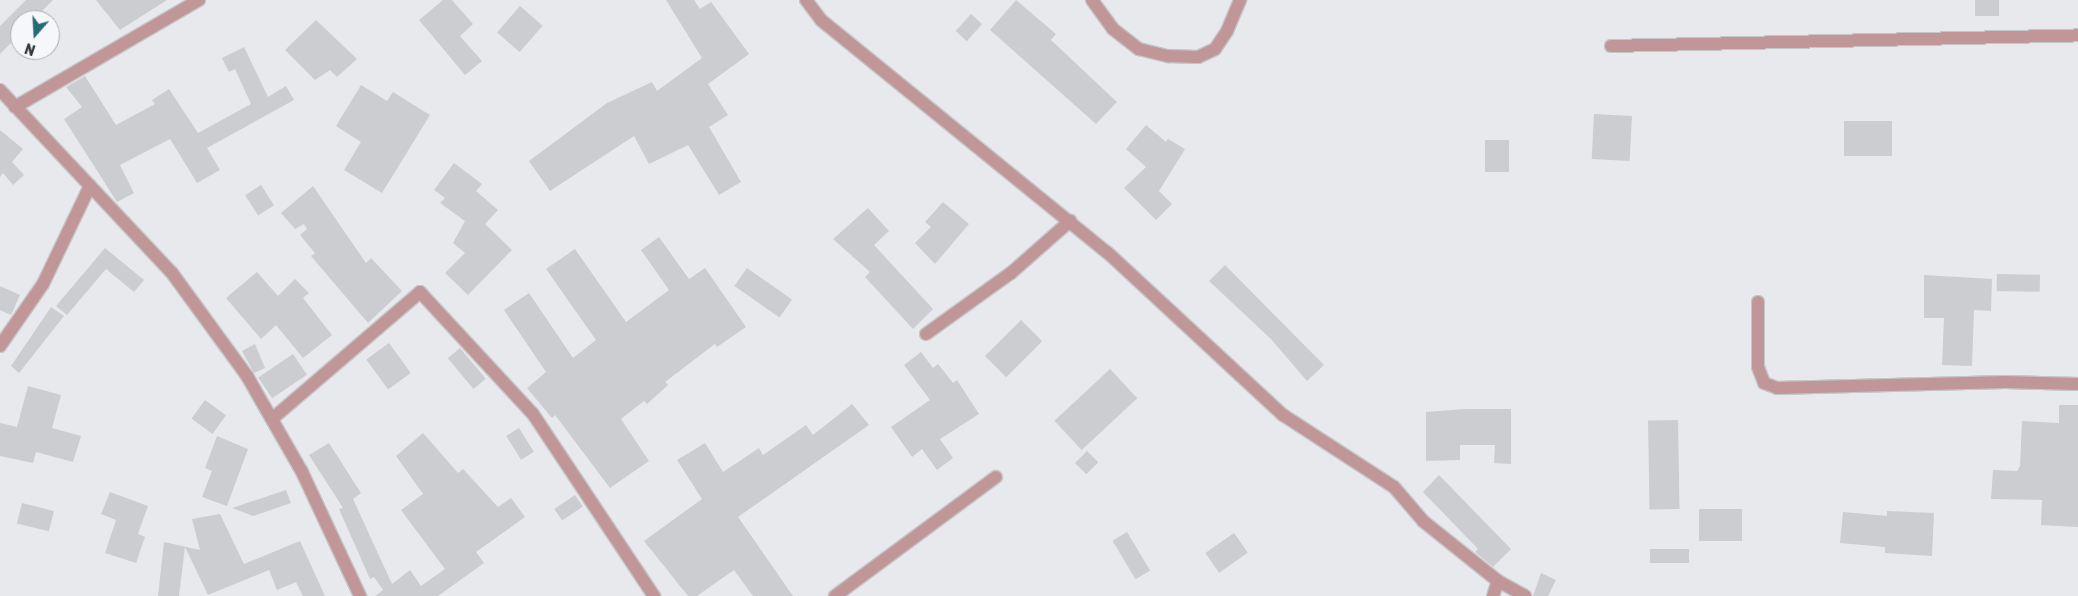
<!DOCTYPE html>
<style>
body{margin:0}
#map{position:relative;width:2078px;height:596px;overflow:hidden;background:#e8e9ec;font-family:Rubik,sans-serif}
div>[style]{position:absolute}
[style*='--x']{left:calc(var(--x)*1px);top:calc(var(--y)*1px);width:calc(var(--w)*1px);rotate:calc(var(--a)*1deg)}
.building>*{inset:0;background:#cccdd0;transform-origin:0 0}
.roads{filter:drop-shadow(1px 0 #c5c6c8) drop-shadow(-1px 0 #c5c6c8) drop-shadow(0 1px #c5c6c8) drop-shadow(0 -1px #c5c6c8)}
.minor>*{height:12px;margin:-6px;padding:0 6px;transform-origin:6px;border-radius:6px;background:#c09698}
span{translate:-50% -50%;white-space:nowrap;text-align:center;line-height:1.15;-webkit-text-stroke:4px #f6f7fa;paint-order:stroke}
.north{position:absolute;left:10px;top:10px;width:50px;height:50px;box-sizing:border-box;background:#f6f7fa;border:1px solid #aaabad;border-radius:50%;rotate:199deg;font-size:14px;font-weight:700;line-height:20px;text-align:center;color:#383839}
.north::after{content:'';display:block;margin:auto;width:18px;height:22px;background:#236c76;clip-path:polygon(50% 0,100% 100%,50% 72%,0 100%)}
</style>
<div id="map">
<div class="building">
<div style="clip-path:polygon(26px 0,53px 0,33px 20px,20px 20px,20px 34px,0 54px,0 26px)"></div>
<div style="clip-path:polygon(96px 0,167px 0,120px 30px)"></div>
<div style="clip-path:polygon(443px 0,452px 0,473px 24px,460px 36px,482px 61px,465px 75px,419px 20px)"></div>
<div style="clip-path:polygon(666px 0,694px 0,700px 9px,711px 2px,749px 54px,708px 84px,728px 115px,709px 127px,741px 182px,719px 195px,688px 145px,649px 164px,634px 136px,550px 191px,529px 161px,607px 103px,652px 82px,657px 91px,702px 58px)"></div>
<div style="clip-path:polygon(1016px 0,1056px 34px,1051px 40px,1117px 102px,1096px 124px,990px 30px)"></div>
<div style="left:1975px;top:0;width:24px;height:16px"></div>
<div style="left:520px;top:6px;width:30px;height:35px;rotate:41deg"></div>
<div style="left:971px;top:14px;width:15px;height:23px;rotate:42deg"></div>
<div style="clip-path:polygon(316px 20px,357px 59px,337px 77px,330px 70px,315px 80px,285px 50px)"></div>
<div style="clip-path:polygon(244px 47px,268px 97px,286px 86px,294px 100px,207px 148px,220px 170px,197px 183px,170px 139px,120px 165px,134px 193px,117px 202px,64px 119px,82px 107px,66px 87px,85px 76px,116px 125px,155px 104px,152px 100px,169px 89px,198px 133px,251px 104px,235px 69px,229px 72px,222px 58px)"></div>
<div style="clip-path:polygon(361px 85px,387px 101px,393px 92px,430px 115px,382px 193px,344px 170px,361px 142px,336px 126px)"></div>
<div style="left:1594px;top:114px;width:38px;height:45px;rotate:3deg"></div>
<div style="left:1844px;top:121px;width:48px;height:35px"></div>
<div style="clip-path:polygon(1146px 125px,1166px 142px,1168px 139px,1185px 149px,1159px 191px,1172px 204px,1156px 220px,1124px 188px,1146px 167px,1126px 149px)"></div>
<div style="clip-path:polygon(0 130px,23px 149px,12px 162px,24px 175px,13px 185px,3px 173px,0 177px)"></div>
<div style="left:1485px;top:140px;width:24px;height:32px"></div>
<div style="clip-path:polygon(454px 163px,482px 184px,476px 191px,498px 210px,485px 224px,512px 250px,468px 295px,445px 273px,465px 253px,453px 243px,465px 221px,440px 203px,445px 198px,434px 190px)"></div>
<div style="left:261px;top:185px;width:24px;height:19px;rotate:57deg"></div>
<div style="clip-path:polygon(313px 186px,366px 263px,371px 258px,402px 291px,368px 323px,311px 256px,315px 253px,300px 235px,307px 229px,304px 224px,295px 229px,281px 213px)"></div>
<div style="clip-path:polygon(943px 202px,969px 224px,935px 264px,915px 243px,931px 227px,925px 222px)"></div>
<div style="clip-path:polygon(868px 208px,889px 231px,874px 245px,933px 309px,913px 329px,865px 277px,870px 272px,833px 239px)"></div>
<div style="clip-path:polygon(659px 237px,689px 279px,705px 268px,746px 327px,717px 347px,715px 344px,665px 382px,668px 385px,647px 404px,644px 401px,621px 419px,649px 461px,610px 488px,555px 415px,552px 418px,527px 388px,546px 372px,504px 310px,529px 293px,573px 358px,596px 340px,546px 269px,575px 249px,626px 322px,669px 290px,641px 250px)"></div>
<div style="clip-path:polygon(105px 248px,144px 280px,134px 292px,106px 269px,67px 315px,56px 306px)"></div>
<div style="clip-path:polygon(1225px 265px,1324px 365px,1307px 381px,1271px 339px,1209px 281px)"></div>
<div style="left:747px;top:268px;width:55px;height:22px;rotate:35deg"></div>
<div style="clip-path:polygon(257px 272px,278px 296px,295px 279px,309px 293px,303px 298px,332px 335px,303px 358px,276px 325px,261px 339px,226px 298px)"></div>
<div style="left:1997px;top:274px;width:43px;height:17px;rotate:1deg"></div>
<div style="clip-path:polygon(1924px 275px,1992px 279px,1991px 311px,1974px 310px,1972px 366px,1942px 365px,1944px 318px,1924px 318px)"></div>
<div style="clip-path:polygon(0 286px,20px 295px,11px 315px,0 310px)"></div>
<div style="clip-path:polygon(51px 307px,64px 316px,19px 373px,11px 366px)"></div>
<div style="left:1021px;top:320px;width:30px;height:51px;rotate:45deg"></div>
<div style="left:389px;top:343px;width:37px;height:28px;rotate:54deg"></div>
<div style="clip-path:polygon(255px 344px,265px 368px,254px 373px,242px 351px)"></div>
<div style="left:460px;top:348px;width:40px;height:16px;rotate:50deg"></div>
<div style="clip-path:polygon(921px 352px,933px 368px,938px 364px,953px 383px,957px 380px,979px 414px,940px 439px,953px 458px,937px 470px,922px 449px,912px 457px,891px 427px,930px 400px,904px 365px)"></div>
<div style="left:293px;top:354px;width:25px;height:42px;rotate:56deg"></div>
<div style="left:1110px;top:369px;width:40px;height:76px;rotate:47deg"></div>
<div style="clip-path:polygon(28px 386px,61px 395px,52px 428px,81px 436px,73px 462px,36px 452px,33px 463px,0 456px,0 423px,17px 427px)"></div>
<div style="left:205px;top:400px;width:26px;height:23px;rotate:36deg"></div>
<div style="clip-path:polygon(852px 404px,869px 425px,738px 517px,793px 596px,753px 596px,734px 570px,697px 596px,688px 596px,644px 541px,702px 499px,677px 460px,705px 443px,723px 472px,759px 448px,763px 455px,806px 425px,813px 435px)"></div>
<div style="clip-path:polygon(2059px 405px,2078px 405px,2078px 527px,2041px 525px,2042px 500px,1991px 499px,1993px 470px,2017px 471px,2020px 466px,2022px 421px,2059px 423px)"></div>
<div style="clip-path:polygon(1465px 409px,1511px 409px,1511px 464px,1494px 463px,1495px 445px,1460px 445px,1460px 460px,1426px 461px,1426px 412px)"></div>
<div style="left:1678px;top:420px;width:89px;height:30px;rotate:89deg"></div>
<div style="left:519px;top:428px;width:28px;height:15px;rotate:58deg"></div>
<div style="clip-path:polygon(423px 433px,458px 473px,463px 469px,498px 507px,511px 498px,525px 517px,476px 552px,484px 563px,438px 596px,375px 596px,383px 590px,374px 577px,370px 579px,339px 509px,343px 508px,309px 455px,329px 443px,361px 493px,353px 499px,392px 584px,410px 570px,421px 586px,445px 569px,401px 510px,423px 494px,396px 456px)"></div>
<div style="clip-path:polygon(217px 436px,248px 449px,227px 506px,202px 497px,212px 471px,205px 468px)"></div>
<div style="left:1087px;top:451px;width:16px;height:17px;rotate:45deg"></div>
<div style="clip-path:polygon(1439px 475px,1511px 549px,1493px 567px,1475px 552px,1478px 549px,1423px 492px)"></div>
<div style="clip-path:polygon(286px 490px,291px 503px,253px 516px,232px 508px)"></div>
<div style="clip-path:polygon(110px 492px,148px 506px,138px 534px,145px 537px,136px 563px,105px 553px,116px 520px,101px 514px)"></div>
<div style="left:575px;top:495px;width:14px;height:25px;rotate:56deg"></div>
<div style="left:22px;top:503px;width:33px;height:21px;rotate:14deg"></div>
<div style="left:1699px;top:509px;width:43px;height:32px"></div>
<div style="clip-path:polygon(1887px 511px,1934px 513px,1932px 556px,1885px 553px,1885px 547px,1840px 543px,1843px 512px,1887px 516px)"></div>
<div style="clip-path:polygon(220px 514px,244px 564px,300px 541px,325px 596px,303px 596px,296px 582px,277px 590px,269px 570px,208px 595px,185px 547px,179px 596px,158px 596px,164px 542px,200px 550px,192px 519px)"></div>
<div style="left:1127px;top:532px;width:45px;height:17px;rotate:59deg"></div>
<div style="left:1234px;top:533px;width:24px;height:35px;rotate:55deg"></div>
<div style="left:1650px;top:549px;width:39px;height:14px"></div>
<div style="clip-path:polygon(1541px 573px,1556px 580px,1548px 596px,1533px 596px)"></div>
</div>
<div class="roads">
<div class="minor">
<div style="--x:806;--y:0;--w:25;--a:53"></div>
<div style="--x:821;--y:20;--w:370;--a:39.1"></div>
<div style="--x:1108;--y:253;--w:238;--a:42.8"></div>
<div style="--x:1283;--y:415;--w:132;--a:33"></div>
<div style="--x:1394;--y:487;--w:45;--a:49.5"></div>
<div style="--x:1423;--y:521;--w:96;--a:38.7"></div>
<div style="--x:1498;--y:581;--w:31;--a:29"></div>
<div style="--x:1092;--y:0;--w:36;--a:54"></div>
<div style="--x:1113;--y:29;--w:33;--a:38"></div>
<div style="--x:1139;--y:49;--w:30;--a:14"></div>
<div style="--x:1168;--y:56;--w:30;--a:2"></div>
<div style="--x:1198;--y:57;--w:19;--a:-25"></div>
<div style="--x:1215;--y:49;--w:22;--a:-56"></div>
<div style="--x:1227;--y:31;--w:34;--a:-67"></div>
<div style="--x:1611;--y:46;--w:467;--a:-1.3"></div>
<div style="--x:0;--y:90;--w:251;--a:46.8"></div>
<div style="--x:172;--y:273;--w:127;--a:53.9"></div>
<div style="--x:247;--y:376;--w:111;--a:60.2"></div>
<div style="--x:302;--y:472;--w:137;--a:64.9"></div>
<div style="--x:15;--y:107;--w:213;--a:-30.2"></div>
<div style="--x:1758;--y:302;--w:65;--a:90"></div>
<div style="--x:1758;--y:367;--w:17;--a:69"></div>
<div style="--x:1764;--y:383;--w:14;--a:21"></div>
<div style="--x:1777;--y:388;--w:228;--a:-1.5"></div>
<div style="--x:2005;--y:382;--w:73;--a:1.6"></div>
<div style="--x:926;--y:334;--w:105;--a:-35.7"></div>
<div style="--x:1011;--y:273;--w:79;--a:-41.4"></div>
<div style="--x:0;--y:346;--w:75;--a:-55.3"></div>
<div style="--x:43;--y:284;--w:109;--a:-64.4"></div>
<div style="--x:272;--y:419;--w:195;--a:-40.6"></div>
<div style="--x:420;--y:292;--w:166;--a:47.2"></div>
<div style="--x:533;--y:414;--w:219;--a:56.4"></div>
<div style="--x:835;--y:596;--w:200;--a:-36.5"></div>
<div style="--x:1493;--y:596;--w:16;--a:-72"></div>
</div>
</div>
<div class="north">N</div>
</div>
